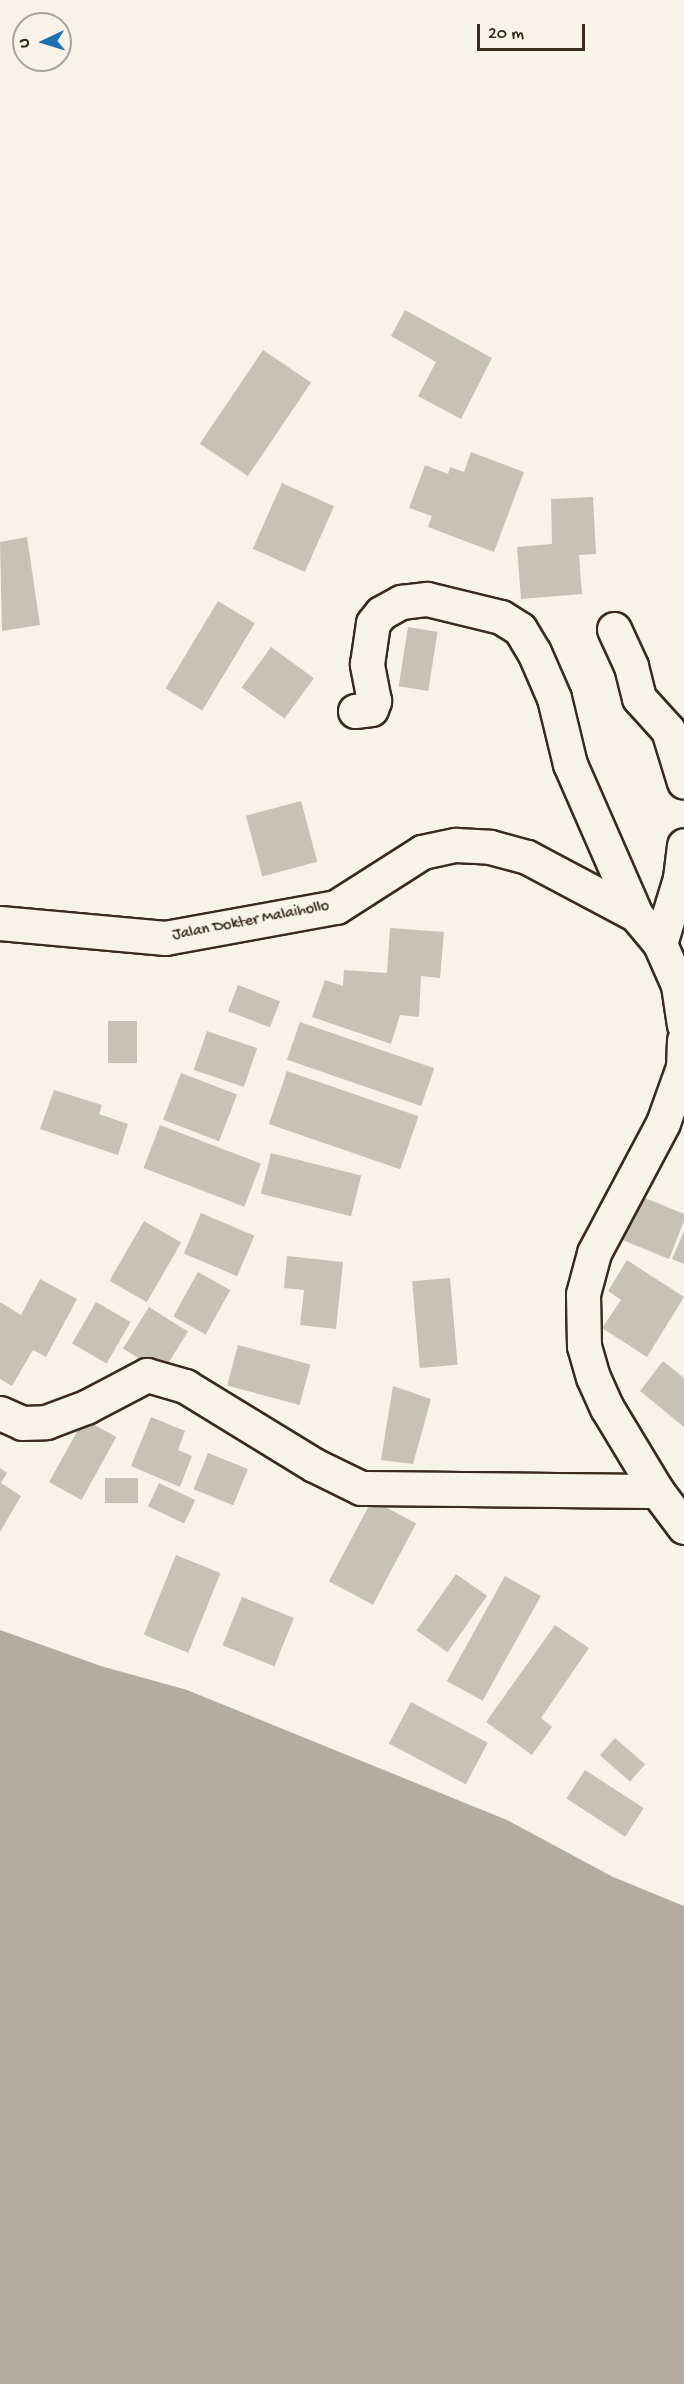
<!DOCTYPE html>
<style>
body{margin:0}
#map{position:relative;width:684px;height:2384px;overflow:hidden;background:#f7f3e8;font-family:"Gochi Hand",sans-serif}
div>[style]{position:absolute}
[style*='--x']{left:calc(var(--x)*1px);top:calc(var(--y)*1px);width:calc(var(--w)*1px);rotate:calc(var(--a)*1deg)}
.water>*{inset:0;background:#b4aca0}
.building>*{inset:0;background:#c8c1b6;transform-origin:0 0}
.roads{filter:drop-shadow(2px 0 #3b2a1e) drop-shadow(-2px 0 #3b2a1e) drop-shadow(0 2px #3b2a1e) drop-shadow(0 -2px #3b2a1e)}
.minor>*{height:33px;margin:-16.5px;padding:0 16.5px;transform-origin:16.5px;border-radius:16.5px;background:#f7f3e8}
.major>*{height:33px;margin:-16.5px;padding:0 16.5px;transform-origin:16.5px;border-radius:16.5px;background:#f7f3e8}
span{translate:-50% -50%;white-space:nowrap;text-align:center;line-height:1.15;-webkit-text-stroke:5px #f7f3e8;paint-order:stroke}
.street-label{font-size:16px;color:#3b2a1e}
.north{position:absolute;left:12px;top:12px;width:60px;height:60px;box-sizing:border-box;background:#f7f3e8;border:2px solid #aca397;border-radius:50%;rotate:266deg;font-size:16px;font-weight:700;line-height:24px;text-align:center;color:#3b2a1e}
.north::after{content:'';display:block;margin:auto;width:21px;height:27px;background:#1f6fb2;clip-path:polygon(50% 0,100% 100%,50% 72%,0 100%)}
.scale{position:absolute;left:477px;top:24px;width:108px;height:27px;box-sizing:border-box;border:3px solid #3b2a1e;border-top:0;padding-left:8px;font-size:18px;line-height:21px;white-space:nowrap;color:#3b2a1e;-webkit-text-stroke:4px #f7f3e8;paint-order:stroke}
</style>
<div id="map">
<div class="water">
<div style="clip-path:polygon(0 1630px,101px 1666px,187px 1690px,507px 1820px,613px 1877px,684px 1906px,684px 2384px,0 2384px)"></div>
</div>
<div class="building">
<div style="clip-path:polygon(405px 310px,492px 358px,461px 419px,418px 396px,436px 362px,391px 336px)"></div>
<div style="left:263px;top:350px;width:58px;height:113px;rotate:34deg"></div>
<div style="clip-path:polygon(471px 452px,524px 472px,494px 552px,428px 527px,432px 516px,409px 508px,425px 465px,448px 474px,450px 467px,464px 472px)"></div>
<div style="left:282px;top:483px;width:57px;height:72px;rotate:24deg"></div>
<div style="clip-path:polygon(593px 497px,596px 554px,579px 555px,582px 594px,521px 599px,517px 547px,552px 544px,551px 499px)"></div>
<div style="clip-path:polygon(27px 537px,40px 625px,2px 631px,0 542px)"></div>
<div style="left:218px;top:601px;width:43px;height:102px;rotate:31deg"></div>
<div style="left:408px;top:627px;width:30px;height:60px;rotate:9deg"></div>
<div style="left:271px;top:647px;width:53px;height:50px;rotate:36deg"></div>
<div style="left:301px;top:801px;width:63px;height:57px;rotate:75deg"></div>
<div style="clip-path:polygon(390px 928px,444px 932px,440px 978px,421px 976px,419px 1017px,400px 1015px,391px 1044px,312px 1017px,325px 980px,343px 986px,344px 970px,387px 973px)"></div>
<div style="left:238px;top:985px;width:45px;height:28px;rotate:21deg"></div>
<div style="left:108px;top:1021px;width:29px;height:42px"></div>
<div style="left:300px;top:1022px;width:142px;height:40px;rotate:19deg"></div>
<div style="left:207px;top:1031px;width:53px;height:41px;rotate:19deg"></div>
<div style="left:287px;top:1071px;width:139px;height:56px;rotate:19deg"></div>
<div style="left:181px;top:1073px;width:60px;height:50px;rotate:21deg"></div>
<div style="clip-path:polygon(54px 1090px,102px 1105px,99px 1114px,128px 1124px,118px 1155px,40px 1129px)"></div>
<div style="left:160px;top:1125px;width:108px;height:46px;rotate:21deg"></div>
<div style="left:271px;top:1153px;width:93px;height:42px;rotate:14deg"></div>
<div style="clip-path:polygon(638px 1195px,684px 1214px,684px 1221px,669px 1259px,620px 1239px)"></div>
<div style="left:201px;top:1213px;width:58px;height:44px;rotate:23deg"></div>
<div style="left:144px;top:1221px;width:43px;height:69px;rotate:30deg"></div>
<div style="clip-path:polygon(684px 1231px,684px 1264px,672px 1259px)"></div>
<div style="clip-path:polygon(287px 1256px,343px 1262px,336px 1329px,300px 1325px,304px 1290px,284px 1288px)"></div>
<div style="clip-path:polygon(627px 1260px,684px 1297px,647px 1357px,602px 1328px,621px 1300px,608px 1291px)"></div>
<div style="left:198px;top:1272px;width:37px;height:51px;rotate:29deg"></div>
<div style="left:450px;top:1278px;width:87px;height:38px;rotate:85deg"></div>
<div style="clip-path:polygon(40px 1279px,77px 1299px,46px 1357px,33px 1350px,12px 1386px,0 1379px,0 1302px,21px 1315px)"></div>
<div style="left:96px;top:1302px;width:40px;height:48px;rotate:30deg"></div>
<div style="left:149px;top:1307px;width:46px;height:49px;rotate:32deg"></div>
<div style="left:238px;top:1345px;width:75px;height:42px;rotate:15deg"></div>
<div style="clip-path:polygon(663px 1361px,684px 1378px,684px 1427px,640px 1391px)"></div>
<div style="clip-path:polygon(393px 1386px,431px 1399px,413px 1464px,381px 1460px)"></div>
<div style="clip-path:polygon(151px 1417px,185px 1431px,178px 1450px,192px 1456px,180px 1487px,131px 1466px)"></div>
<div style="left:84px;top:1419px;width:37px;height:72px;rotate:29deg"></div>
<div style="left:208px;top:1453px;width:43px;height:39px;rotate:22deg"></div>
<div style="clip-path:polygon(0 1468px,7px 1473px,1px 1483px,21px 1496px,0 1532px)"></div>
<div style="left:105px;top:1478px;width:33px;height:25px"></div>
<div style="left:159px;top:1483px;width:40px;height:26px;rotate:25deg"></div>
<div style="left:372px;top:1500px;width:50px;height:92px;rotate:28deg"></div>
<div style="left:176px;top:1555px;width:48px;height:86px;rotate:22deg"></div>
<div style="left:456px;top:1574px;width:38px;height:69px;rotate:35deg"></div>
<div style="left:505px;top:1576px;width:41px;height:120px;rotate:29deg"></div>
<div style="left:242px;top:1597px;width:56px;height:52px;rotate:22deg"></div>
<div style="clip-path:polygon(555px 1625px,589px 1648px,541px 1718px,552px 1727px,532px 1755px,486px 1722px)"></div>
<div style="left:411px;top:1702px;width:87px;height:47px;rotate:28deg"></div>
<div style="left:615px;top:1738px;width:40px;height:23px;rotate:41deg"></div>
<div style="left:585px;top:1770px;width:70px;height:34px;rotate:33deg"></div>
</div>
<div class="roads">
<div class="minor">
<div style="--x:614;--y:629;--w:41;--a:65.3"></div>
<div style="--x:631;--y:666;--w:33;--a:76"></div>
<div style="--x:639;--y:698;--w:43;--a:47.8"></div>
<div style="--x:668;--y:730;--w:54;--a:72.9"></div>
<div style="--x:355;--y:711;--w:16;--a:-7"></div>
<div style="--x:371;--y:709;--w:9;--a:-69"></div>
<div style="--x:374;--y:701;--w:38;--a:-101"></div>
<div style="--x:367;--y:664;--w:41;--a:-81.7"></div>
<div style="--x:373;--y:623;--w:13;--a:-51"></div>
<div style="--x:381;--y:613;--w:23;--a:-29"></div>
<div style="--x:401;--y:602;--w:26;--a:-7"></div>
<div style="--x:427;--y:599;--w:76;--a:13.7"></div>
<div style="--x:501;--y:617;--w:22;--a:32"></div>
<div style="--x:520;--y:629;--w:27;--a:59"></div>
<div style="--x:534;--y:652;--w:50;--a:66.5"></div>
<div style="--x:554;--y:698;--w:68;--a:76.4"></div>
<div style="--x:570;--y:764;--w:165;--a:66.4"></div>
<div style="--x:660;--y:944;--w:69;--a:-73.1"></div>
<div style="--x:680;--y:878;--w:33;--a:-83"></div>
<div style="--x:0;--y:1413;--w:24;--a:24"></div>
<div style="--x:22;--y:1423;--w:24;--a:-2"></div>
<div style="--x:46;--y:1422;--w:43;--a:-20.6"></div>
<div style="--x:86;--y:1407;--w:69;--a:-27.7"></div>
<div style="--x:147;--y:1375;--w:40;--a:16"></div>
<div style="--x:185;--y:1386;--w:151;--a:31.5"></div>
<div style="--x:314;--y:1465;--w:52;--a:26.1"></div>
<div style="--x:361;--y:1488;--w:296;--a:0.6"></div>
</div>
<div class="major">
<div style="--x:0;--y:923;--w:166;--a:5.2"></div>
<div style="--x:165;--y:938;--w:174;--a:-10.3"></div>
<div style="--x:336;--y:907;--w:102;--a:-32.6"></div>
<div style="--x:422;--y:852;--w:35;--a:-12"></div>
<div style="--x:456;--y:845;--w:34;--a:3"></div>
<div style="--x:490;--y:847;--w:38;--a:15"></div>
<div style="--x:527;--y:857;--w:123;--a:28"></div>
<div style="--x:636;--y:915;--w:38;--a:50"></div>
<div style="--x:660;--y:944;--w:45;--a:66.3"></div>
<div style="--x:678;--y:985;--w:40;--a:81.5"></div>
<div style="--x:684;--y:1040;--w:27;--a:92"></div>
<div style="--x:683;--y:1067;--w:59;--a:109.7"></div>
<div style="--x:663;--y:1123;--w:147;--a:118"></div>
<div style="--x:594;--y:1253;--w:42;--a:105"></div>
<div style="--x:583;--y:1294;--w:52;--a:88.9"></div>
<div style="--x:584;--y:1346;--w:32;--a:74"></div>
<div style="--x:593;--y:1377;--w:34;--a:66"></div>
<div style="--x:607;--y:1408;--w:97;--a:58.9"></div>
<div style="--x:657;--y:1491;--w:45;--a:53.1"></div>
</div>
</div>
<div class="street-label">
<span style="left:251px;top:922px;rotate:-11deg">Jalan Dokter Malaihollo</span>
</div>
<div class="north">U</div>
<div class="scale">20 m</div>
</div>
